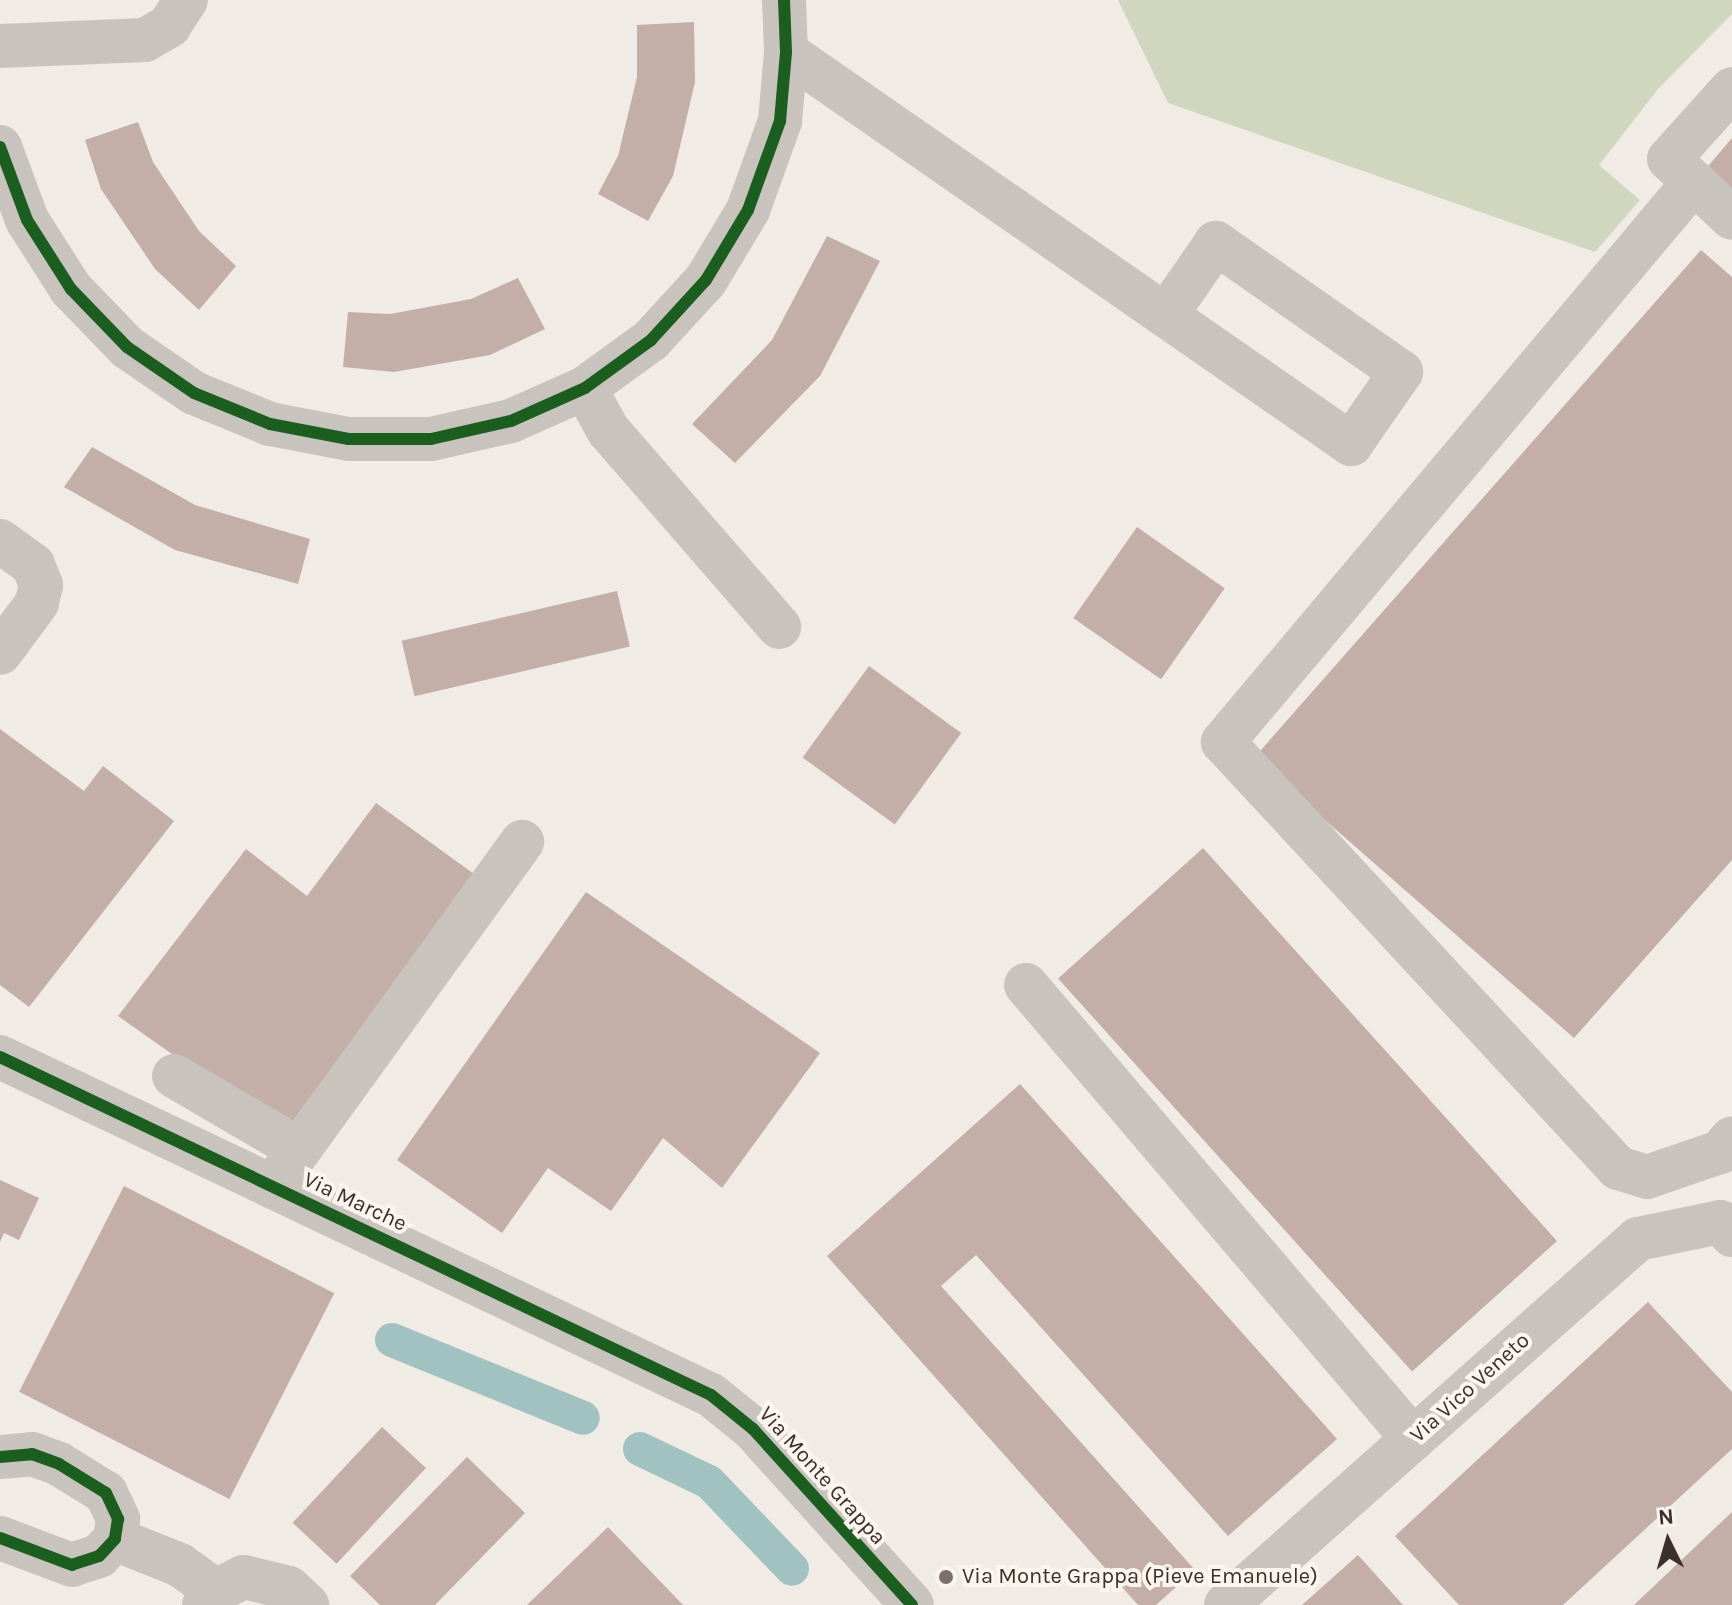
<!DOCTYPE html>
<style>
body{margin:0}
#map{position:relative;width:1732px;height:1605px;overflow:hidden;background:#f0ebe5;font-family:Karla,sans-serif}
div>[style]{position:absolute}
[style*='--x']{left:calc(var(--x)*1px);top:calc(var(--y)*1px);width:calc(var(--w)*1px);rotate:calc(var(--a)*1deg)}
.green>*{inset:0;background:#d1d6bf}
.canal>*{height:34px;margin:-17px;padding:0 17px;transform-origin:17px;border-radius:17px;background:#a1c2c1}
.building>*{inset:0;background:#c3afa7;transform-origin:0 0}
.minor>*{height:44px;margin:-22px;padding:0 22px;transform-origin:22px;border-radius:22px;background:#c9c3be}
.cycleway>*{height:12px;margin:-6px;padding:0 6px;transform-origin:6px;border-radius:6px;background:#1b5e20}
.dots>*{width:22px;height:22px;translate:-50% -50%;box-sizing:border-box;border:4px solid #fbf5ee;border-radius:50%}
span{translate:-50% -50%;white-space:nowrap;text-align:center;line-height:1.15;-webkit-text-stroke:8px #fbf5ee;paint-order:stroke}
.street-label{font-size:22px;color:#3b302b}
.poi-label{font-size:22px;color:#3b302b}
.left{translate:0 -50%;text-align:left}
.north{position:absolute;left:1628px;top:1501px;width:80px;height:80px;-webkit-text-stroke:6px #fbf5ee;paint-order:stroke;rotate:355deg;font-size:22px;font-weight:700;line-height:32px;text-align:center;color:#3b302b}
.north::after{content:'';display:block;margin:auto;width:28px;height:36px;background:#3b302b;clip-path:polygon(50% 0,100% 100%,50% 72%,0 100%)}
</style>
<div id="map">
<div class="green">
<div style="clip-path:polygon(1118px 0,1732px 0,1732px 14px,1658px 89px,1599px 165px,1640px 200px,1595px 252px,1168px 103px)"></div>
</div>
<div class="canal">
<div style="--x:392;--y:1340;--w:206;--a:22.2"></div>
<div style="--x:640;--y:1449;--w:76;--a:25.6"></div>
<div style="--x:709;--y:1482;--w:120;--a:46.3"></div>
</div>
<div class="building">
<div style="clip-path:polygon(694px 22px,695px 82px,673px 176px,648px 221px,598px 194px,618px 156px,637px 77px,637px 25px)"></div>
<div style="clip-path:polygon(138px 122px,153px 162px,199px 231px,236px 266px,199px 310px,155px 269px,101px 189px,85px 140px)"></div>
<div style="clip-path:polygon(1732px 138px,1732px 208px,1698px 178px)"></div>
<div style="clip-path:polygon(827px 236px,880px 261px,820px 376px,735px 463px,692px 424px,772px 340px)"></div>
<div style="clip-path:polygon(1701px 250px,1732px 277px,1732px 860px,1574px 1038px,1254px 758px)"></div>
<div style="clip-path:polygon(518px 278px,545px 329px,490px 355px,394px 372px,343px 367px,348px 312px,390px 314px,471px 299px)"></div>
<div style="clip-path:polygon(92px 447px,195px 505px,310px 539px,298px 584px,175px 550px,64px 487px)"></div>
<div style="left:1137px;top:527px;width:107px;height:111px;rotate:35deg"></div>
<div style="left:617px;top:591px;width:57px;height:221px;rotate:77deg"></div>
<div style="left:869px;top:666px;width:114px;height:113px;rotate:36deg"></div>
<div style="clip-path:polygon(0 729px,84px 791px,103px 766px,174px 821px,29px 1007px,0 985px)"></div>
<div style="clip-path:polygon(376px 803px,474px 874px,284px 1133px,118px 1016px,246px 849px,307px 896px)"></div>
<div style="left:1203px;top:848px;width:529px;height:195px;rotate:48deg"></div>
<div style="clip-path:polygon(586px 892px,820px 1053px,722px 1188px,663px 1138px,611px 1211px,548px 1168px,502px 1233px,397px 1160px)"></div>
<div style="clip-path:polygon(1020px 1084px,1337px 1439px,1228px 1536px,976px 1255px,941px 1286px,1195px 1570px,1156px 1605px,1138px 1605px,827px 1256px)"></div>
<div style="clip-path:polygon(0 1180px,39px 1198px,19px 1240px,4px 1233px,0 1242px)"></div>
<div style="left:124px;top:1186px;width:236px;height:231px;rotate:27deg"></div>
<div style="clip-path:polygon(1648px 1302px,1732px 1392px,1732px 1449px,1563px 1605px,1459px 1605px,1395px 1536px)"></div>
<div style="left:382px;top:1427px;width:60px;height:131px;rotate:43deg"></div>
<div style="clip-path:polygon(467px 1457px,525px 1513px,435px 1605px,380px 1605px,350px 1576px)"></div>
<div style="clip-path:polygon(1732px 1512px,1732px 1605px,1634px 1605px)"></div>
<div style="clip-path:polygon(608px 1527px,683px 1605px,527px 1605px)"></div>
<div style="clip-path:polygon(1358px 1555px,1403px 1605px,1302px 1605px)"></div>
</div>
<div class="minor">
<div style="--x:0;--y:46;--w:145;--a:-2.4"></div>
<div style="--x:145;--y:40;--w:28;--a:-30"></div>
<div style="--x:169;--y:26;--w:31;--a:-57"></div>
<div style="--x:786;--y:52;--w:688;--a:34.75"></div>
<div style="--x:1351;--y:444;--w:88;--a:-55.2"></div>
<div style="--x:1401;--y:372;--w:226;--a:-145.1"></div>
<div style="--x:1216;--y:243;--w:88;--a:124.8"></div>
<div style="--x:1732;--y:89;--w:94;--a:132"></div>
<div style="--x:1669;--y:159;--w:86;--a:43.1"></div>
<div style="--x:0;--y:147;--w:78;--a:69.7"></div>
<div style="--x:27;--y:220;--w:82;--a:57.5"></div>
<div style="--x:71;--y:289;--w:81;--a:46"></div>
<div style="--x:127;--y:347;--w:81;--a:34.5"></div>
<div style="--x:194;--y:393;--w:82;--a:22.2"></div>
<div style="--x:270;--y:424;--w:80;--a:10.8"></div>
<div style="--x:349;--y:439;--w:82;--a:0"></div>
<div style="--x:431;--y:439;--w:82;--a:-12.7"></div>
<div style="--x:511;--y:421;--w:81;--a:-24"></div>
<div style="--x:585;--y:388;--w:82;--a:-36"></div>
<div style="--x:651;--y:340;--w:81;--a:-47.5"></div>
<div style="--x:706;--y:280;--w:82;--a:-59"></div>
<div style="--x:748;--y:210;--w:95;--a:-70.2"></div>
<div style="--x:780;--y:121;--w:69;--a:-85"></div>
<div style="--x:786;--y:52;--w:52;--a:-92.2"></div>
<div style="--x:1694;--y:182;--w:732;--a:130.07"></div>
<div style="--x:1223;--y:742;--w:581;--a:47.16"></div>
<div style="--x:1618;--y:1168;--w:30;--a:17"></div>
<div style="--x:1647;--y:1177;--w:77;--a:-18.9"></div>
<div style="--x:1720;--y:1152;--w:18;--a:-49"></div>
<div style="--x:585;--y:388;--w:48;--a:61.3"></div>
<div style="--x:608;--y:430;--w:261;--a:49"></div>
<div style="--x:0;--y:541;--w:41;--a:36"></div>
<div style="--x:33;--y:565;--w:22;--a:68"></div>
<div style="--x:41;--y:585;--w:18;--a:103"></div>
<div style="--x:37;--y:603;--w:62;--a:126.5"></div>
<div style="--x:1026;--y:985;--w:597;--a:49.55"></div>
<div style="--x:0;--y:1057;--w:787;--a:25.43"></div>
<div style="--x:711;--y:1395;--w:54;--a:39"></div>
<div style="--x:753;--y:1429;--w:237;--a:47.9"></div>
<div style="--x:174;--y:1076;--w:145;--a:30.3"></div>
<div style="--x:273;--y:1186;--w:425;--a:-54.1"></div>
<div style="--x:0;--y:1457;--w:32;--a:-5"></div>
<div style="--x:32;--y:1454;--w:29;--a:20"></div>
<div style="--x:59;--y:1464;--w:55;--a:31.7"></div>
<div style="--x:106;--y:1493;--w:29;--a:65"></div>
<div style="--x:118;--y:1519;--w:20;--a:99"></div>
<div style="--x:115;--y:1539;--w:23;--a:133"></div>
<div style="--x:99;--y:1556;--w:28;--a:162"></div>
<div style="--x:72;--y:1565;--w:77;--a:-159.4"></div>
<div style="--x:115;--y:1539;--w:70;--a:21.8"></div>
<div style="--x:180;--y:1565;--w:44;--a:35.8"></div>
<div style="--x:204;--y:1605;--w:18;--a:-49"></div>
<div style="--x:216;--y:1591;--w:31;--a:-27"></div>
<div style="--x:244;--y:1577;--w:46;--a:13.7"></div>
<div style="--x:289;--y:1588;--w:25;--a:43"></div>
<div style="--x:1226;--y:1605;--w:551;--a:-41.62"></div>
<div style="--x:1638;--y:1239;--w:84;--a:-11.7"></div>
<div style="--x:1720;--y:1222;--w:18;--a:47"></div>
</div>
<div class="cycleway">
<div style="--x:0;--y:147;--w:78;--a:69.7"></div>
<div style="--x:27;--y:220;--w:82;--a:57.5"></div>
<div style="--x:71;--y:289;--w:81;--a:46"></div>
<div style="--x:127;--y:347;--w:81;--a:34.5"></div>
<div style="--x:194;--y:393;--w:82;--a:22.2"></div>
<div style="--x:270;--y:424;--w:80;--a:10.8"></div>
<div style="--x:349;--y:439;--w:82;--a:0"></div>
<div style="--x:431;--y:439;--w:82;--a:-12.7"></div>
<div style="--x:511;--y:421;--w:81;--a:-24"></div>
<div style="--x:585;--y:388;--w:82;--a:-36"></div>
<div style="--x:651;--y:340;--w:81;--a:-47.5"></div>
<div style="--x:706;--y:280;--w:82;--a:-59"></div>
<div style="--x:748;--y:210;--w:95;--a:-70.2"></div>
<div style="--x:780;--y:121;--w:69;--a:-85"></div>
<div style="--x:786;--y:52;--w:52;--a:-92.2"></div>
<div style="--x:0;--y:1057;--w:787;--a:25.43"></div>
<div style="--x:711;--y:1395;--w:54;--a:39"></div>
<div style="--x:753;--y:1429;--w:237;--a:47.9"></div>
<div style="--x:0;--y:1457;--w:32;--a:-5"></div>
<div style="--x:32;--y:1454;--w:29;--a:20"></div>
<div style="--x:59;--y:1464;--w:55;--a:31.7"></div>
<div style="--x:106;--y:1493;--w:29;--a:65"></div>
<div style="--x:118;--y:1519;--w:20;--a:99"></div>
<div style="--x:115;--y:1539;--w:23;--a:133"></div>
<div style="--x:99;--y:1556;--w:28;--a:162"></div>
<div style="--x:72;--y:1565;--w:77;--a:-159.4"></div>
</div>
<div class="dots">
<div style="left:946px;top:1577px;background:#7a716c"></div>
</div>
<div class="street-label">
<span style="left:355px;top:1202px;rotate:25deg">Via Marche</span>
<span style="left:1470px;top:1388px;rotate:-42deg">Via Vico Veneto</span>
<span style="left:822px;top:1476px;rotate:48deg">Via Monte Grappa</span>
</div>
<div class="poi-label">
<span class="left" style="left:962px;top:1577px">Via Monte Grappa (Pieve Emanuele)</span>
</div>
<div class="north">N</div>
</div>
